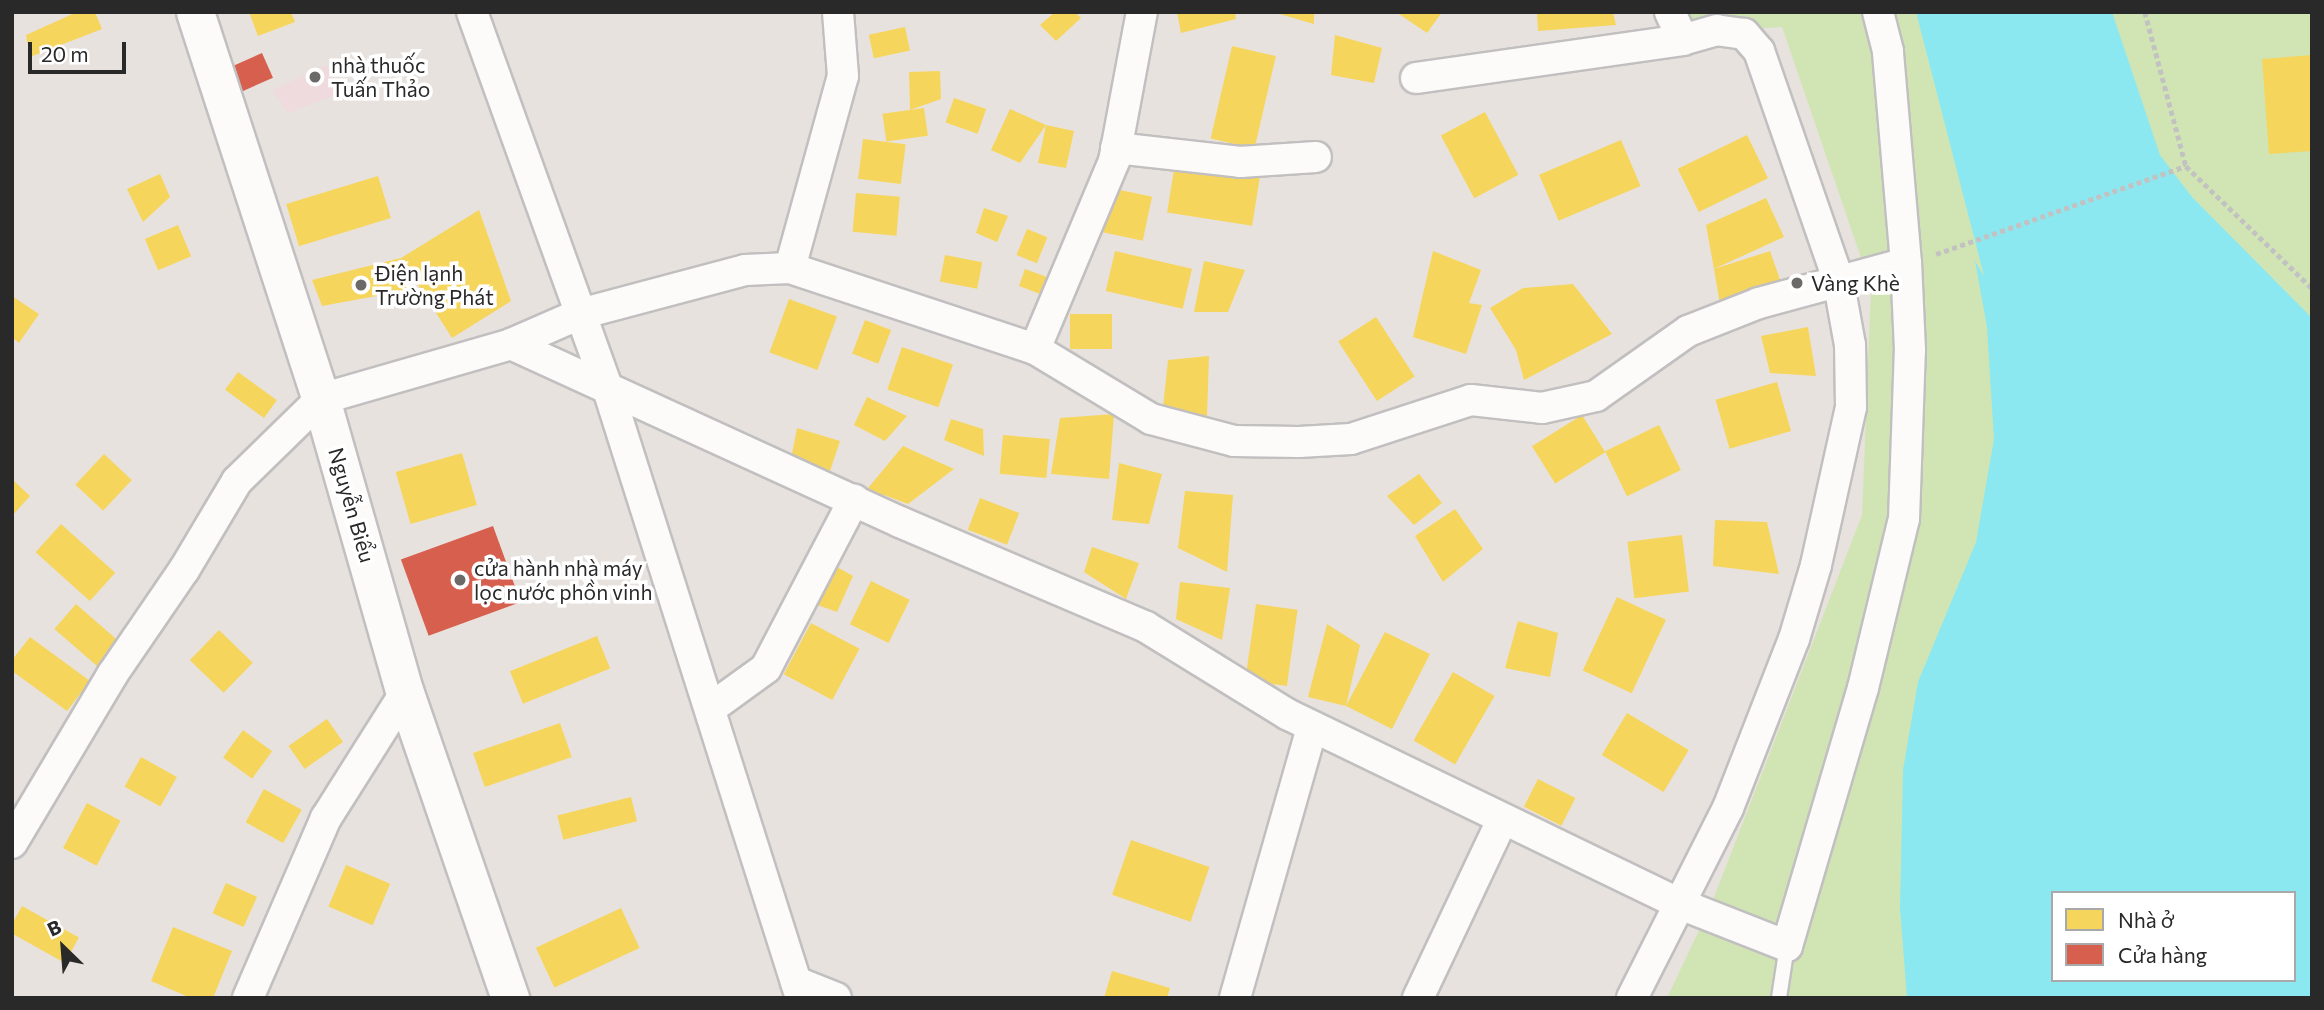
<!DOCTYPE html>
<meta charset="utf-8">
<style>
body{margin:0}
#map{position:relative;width:2324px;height:1010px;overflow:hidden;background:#e8e2de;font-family:Commissioner,sans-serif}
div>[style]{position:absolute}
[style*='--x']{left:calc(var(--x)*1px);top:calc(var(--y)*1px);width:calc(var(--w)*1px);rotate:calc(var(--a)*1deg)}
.medical>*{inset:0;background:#efdbdd}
.green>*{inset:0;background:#d1e5b4}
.water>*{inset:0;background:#8be8f0}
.homes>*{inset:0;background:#f6d55c;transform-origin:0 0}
.shops>*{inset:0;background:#d6604d;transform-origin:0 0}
.path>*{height:4.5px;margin-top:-2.25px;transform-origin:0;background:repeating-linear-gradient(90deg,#c3c2c2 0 5px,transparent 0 8.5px)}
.roads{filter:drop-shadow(2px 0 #c1bfc0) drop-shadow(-2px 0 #c1bfc0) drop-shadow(0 2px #c1bfc0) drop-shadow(0 -2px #c1bfc0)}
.service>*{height:14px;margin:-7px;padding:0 7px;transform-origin:7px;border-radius:7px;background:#fcfbfa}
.minor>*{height:30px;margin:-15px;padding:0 15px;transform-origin:15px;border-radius:15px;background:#fcfbfa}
.tertiary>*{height:37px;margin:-18.5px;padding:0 18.5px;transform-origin:18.5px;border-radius:18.5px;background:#fcfbfa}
.dots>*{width:19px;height:19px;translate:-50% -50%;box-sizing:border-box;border:4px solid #fff;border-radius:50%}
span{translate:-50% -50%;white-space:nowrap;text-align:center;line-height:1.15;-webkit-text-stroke:7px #fff;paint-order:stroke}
.poi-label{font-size:21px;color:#292929}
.left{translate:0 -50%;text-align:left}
.street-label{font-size:21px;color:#292929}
.frame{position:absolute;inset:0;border:14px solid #292929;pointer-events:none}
.legend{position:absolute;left:2051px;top:891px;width:245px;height:91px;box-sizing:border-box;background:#fff;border:2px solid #a9a9a9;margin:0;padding:9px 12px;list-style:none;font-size:21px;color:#292929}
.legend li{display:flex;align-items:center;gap:14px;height:35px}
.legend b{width:35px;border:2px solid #a9a9a9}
.north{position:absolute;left:28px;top:912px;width:70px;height:70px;-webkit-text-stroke:5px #fff;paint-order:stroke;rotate:335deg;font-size:19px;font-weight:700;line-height:28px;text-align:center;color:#292929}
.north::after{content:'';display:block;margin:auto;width:24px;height:32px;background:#292929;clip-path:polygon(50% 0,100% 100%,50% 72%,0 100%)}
.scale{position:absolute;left:28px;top:42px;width:98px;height:32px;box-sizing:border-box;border:4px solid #292929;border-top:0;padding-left:9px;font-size:21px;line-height:24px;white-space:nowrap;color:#292929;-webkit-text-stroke:5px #fff;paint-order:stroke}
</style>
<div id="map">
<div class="medical">
<div style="clip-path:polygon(327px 65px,338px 94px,288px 113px,272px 90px)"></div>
</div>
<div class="green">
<div style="clip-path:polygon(evenodd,1683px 12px,2312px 12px,2312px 998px,1667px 998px,1711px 905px,1862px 515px,1871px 287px,1782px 27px,1688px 33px,1683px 12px,2053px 893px,2294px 893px,2294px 980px,2053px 980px,2053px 893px)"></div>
</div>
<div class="water">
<div style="clip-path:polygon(evenodd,1916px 12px,2112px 12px,2160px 155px,2192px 197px,2312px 318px,2312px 998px,1907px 998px,1900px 908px,1903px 770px,1918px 682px,1976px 542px,1994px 439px,1987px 327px,1975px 261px,1984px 276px,1916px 12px,2053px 893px,2294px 893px,2294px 980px,2053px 980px,2053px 893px)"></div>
</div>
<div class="homes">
<div style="clip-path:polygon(77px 12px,95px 12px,102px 29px,30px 57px,26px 35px)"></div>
<div style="clip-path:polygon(249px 12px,291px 12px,295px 22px,258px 36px)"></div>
<div style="clip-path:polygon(1055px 12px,1075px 12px,1081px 18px,1056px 41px,1040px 25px)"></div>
<div style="clip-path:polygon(1177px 12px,1235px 12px,1236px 19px,1181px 33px)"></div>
<div style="clip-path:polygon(1276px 12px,1314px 12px,1314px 24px,1276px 13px)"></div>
<div style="clip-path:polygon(1396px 12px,1442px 12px,1427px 33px)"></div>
<div style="clip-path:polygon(1537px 12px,1613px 12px,1616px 25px,1538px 31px)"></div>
<div style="left:905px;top:27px;width:24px;height:37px;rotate:78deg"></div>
<div style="clip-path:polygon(1335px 35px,1382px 48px,1374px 83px,1331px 75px)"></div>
<div style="left:1232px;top:46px;width:45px;height:95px;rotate:13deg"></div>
<div style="clip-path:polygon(2312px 55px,2312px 151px,2269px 154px,2262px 59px)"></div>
<div style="clip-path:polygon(940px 71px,941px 99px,910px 110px,909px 72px)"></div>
<div style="left:954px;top:98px;width:34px;height:26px;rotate:19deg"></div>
<div style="left:924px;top:108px;width:28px;height:42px;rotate:82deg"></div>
<div style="clip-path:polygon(1010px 109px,1046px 125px,1074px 131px,1066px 168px,1038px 163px,1046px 125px,1020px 163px,991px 150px)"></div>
<div style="left:1485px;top:112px;width:71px;height:50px;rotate:62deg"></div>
<div style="left:1747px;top:135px;width:48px;height:77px;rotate:64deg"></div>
<div style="left:863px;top:139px;width:43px;height:40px;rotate:7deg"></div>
<div style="left:1621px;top:140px;width:50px;height:89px;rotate:67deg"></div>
<div style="left:1175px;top:163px;width:86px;height:50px;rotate:9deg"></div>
<div style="clip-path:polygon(160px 174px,170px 197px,143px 222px,127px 189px)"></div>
<div style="left:378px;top:176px;width:44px;height:96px;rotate:73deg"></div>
<div style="left:1111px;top:188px;width:42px;height:45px;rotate:12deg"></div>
<div style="left:856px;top:193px;width:44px;height:39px;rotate:5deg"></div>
<div style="clip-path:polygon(1766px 198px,1784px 237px,1714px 269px,1706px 225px)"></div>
<div style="clip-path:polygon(984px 208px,1008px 216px,997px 242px,976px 233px)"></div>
<div style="clip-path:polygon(479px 210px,511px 301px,452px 338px,401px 258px)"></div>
<div style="left:178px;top:225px;width:34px;height:36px;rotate:67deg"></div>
<div style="left:1027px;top:229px;width:22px;height:28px;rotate:22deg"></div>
<div style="left:1115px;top:251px;width:79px;height:41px;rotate:13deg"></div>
<div style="clip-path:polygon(1433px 251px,1481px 270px,1469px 303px,1482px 305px,1466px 354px,1413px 337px)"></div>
<div style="clip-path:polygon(1770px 251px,1783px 288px,1721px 310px,1714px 269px)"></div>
<div style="left:945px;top:255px;width:38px;height:27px;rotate:11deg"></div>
<div style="clip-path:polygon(401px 258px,409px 290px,322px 306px,312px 280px)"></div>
<div style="clip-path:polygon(1204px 261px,1245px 270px,1228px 312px,1194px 312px)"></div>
<div style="clip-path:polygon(1025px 269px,1055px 280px,1056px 300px,1019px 286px)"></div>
<div style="clip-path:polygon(1573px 284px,1612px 334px,1524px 380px,1516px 350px,1490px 308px,1523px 288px)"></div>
<div style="clip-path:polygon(12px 296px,39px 314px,19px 343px,12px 337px)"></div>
<div style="left:789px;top:299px;width:51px;height:57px;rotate:20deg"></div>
<div style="left:1112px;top:314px;width:35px;height:42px;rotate:90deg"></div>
<div style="left:1376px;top:317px;width:71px;height:45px;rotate:57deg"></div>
<div style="left:865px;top:320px;width:28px;height:36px;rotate:21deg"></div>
<div style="clip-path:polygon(1808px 327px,1816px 376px,1770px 373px,1761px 336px)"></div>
<div style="left:902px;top:347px;width:54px;height:45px;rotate:19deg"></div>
<div style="clip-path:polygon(1209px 356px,1207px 417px,1162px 417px,1168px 360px)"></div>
<div style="left:238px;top:372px;width:48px;height:22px;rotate:36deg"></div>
<div style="left:1777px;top:382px;width:51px;height:64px;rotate:74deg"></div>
<div style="clip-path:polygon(867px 397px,907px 416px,885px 441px,854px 425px)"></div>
<div style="clip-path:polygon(1114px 414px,1109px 479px,1051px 474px,1060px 418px)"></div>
<div style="left:1582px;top:415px;width:44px;height:59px;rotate:58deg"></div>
<div style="clip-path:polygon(951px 419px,983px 429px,984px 456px,944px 440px)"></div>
<div style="left:1659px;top:425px;width:50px;height:60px;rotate:64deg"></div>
<div style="clip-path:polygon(797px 428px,840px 441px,830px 471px,790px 464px)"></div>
<div style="left:1003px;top:435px;width:47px;height:39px;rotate:5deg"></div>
<div style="clip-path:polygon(903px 446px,954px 469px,908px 504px,884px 495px,863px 494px)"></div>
<div style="left:462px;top:453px;width:54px;height:69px;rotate:74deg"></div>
<div style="left:104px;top:454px;width:38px;height:42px;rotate:43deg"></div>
<div style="clip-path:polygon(1119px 463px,1162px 474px,1149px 524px,1112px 520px)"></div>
<div style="clip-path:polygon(1419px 474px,1442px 503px,1414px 525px,1387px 496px)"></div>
<div style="clip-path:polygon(12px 479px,30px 496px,12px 516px)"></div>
<div style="clip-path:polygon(1185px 491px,1233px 495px,1227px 572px,1178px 548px)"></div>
<div style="left:980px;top:498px;width:42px;height:34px;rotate:21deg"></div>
<div style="clip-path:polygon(1455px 509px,1483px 549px,1443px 582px,1415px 536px)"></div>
<div style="clip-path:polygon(1715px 520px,1767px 522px,1779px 574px,1713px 566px)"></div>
<div style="left:61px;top:524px;width:73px;height:38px;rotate:42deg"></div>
<div style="left:1682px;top:535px;width:57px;height:55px;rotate:83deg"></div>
<div style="clip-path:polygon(1092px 547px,1139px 563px,1126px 599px,1084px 572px)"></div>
<div style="clip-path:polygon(828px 562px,853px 576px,837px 612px,812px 603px)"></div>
<div style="left:871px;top:581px;width:43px;height:48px;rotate:26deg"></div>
<div style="clip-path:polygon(1180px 582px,1230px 588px,1222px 640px,1176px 619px)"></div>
<div style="left:1617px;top:597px;width:54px;height:81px;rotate:25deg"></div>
<div style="left:76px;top:604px;width:57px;height:33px;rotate:41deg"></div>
<div style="left:1256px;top:604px;width:42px;height:77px;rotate:8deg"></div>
<div style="clip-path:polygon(1518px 621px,1558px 633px,1550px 677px,1505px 668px)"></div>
<div style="left:811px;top:623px;width:55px;height:58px;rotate:28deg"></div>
<div style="clip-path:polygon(1327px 624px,1360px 645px,1346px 706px,1385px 632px,1430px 654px,1392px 729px,1346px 706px,1308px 697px)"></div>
<div style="left:219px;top:630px;width:47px;height:42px;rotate:44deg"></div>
<div style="left:597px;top:636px;width:35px;height:94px;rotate:68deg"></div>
<div style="clip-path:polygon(30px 637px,90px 681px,67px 711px,12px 671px,12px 660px)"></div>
<div style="left:1453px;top:672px;width:48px;height:79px;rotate:30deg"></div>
<div style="left:1627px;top:713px;width:72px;height:49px;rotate:31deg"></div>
<div style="left:327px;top:719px;width:28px;height:47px;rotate:55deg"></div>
<div style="left:560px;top:723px;width:36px;height:92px;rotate:71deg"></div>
<div style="left:243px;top:730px;width:36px;height:34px;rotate:36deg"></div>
<div style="left:141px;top:757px;width:41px;height:34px;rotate:29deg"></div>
<div style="left:1538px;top:779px;width:42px;height:31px;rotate:27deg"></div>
<div style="left:264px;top:789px;width:43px;height:38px;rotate:29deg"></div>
<div style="left:631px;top:797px;width:25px;height:76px;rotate:76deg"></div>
<div style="left:87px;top:803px;width:38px;height:51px;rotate:28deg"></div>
<div style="left:1131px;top:840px;width:83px;height:58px;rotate:19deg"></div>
<div style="left:346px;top:865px;width:48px;height:45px;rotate:23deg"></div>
<div style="left:226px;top:883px;width:34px;height:33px;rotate:24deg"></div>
<div style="left:22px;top:906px;width:65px;height:29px;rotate:29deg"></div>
<div style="left:621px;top:908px;width:44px;height:94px;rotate:65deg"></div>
<div style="clip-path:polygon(173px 927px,232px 951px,213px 998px,191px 998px,151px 981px)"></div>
<div style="clip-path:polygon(1112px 971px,1170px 988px,1167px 998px,1104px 998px)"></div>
</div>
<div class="shops">
<div style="left:262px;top:53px;width:27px;height:43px;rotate:66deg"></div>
<div style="left:493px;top:526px;width:81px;height:98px;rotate:70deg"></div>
</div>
<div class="path">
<div style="--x:2145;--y:12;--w:159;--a:75.1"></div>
<div style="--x:2186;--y:166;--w:175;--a:44.1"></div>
<div style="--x:1936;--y:254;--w:265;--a:-19.4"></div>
</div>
<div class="roads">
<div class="service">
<div style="--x:1779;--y:998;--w:53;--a:-81.3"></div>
</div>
<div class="minor">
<div style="--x:472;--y:12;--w:398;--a:70.2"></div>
<div style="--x:607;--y:386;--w:642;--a:72.41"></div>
<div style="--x:1416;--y:78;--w:270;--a:-8.1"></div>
<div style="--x:1116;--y:148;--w:125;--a:6.4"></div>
<div style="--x:1240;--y:162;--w:76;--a:-3.8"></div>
<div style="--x:790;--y:268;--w:199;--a:-74.6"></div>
<div style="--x:843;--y:76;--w:64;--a:-94.5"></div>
<div style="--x:511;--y:344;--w:428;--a:24.6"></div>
<div style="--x:900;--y:522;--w:267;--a:23.1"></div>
<div style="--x:1146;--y:627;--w:166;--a:31.7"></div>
<div style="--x:1287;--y:714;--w:437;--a:25.8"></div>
<div style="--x:1680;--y:904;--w:115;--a:21.4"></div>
<div style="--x:1787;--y:946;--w:269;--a:-73.6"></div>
<div style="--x:1863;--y:688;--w:174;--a:-76.4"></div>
<div style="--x:1904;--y:519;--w:169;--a:-88"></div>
<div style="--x:1910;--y:350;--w:87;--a:-92.6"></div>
<div style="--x:1906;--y:263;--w:213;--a:-94.9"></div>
<div style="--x:1888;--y:51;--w:40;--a:-104.4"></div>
<div style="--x:1035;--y:349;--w:204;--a:-67.2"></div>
<div style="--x:1114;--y:161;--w:152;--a:-79.4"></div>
<div style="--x:711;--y:708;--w:68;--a:-36"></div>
<div style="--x:766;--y:668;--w:190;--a:-62.4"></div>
<div style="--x:12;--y:843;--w:196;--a:-59.2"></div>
<div style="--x:112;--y:675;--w:127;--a:-55.6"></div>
<div style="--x:184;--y:570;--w:104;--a:-59.2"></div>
<div style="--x:237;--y:481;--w:117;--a:-44.3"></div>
<div style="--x:321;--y:399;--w:198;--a:-16.1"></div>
<div style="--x:511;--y:344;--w:75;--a:-23.5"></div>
<div style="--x:580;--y:314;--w:171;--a:-14.9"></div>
<div style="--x:745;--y:270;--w:45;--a:-2.5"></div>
<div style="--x:790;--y:268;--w:258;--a:18.3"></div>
<div style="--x:1035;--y:349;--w:135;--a:31.1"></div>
<div style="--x:1151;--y:419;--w:86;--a:14.8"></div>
<div style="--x:1234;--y:441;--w:65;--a:0.9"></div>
<div style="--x:1299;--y:442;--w:52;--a:-3.3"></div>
<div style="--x:1351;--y:439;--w:126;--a:-18"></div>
<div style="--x:1471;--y:400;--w:71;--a:6.4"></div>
<div style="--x:1542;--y:408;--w:55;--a:-12.5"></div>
<div style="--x:1596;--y:396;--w:113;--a:-35.2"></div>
<div style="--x:1688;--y:331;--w:76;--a:-21.5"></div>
<div style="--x:1759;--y:303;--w:152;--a:-15.2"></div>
<div style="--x:796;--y:982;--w:43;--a:21.8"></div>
<div style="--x:248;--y:998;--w:196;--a:-66.6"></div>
<div style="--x:326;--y:818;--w:148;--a:-57.7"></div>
<div style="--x:1235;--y:998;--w:282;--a:-74.1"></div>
<div style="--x:1418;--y:998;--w:197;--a:-64.7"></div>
<div style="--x:1632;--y:998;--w:213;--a:-63.2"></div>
<div style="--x:1728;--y:808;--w:181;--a:-68.7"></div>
<div style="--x:1794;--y:639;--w:77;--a:-73.4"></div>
<div style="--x:1816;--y:565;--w:162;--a:-77.5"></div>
<div style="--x:1851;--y:407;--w:62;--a:-90.9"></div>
<div style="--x:1850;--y:345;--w:67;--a:-100.3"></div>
<div style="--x:1838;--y:279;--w:241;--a:-109.1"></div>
<div style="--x:1759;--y:51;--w:23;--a:-131"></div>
<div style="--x:1744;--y:34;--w:27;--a:-172"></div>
<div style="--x:1717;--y:30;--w:35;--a:164"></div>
<div style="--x:1683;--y:40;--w:31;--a:-115"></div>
</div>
<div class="tertiary">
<div style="--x:195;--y:12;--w:407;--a:72"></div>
<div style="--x:321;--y:399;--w:306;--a:74.1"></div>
<div style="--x:405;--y:693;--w:323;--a:71"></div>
</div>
</div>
<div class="dots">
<div style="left:315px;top:77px;background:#6c6a68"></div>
<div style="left:1797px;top:283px;background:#6c6a68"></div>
<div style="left:361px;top:285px;background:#6c6a68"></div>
<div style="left:460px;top:580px;background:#6c6a68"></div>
</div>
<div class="poi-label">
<span class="left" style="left:331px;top:77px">nhà thuốc<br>Tuấn Thảo</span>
<span class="left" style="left:375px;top:285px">Điện lạnh<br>Trường Phát</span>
<span class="left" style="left:1811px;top:283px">Vàng Khè</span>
<span class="left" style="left:474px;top:580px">cửa hành nhà máy<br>lọc nước phồn vinh</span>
</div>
<div class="street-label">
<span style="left:352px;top:505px;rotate:74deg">Nguyễn Biểu</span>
</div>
<div class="frame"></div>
<ul class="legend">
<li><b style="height:19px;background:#f6d55c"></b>Nhà ở</li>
<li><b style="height:19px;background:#d6604d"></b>Cửa hàng</li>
</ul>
<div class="north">B</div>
<div class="scale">20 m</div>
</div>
